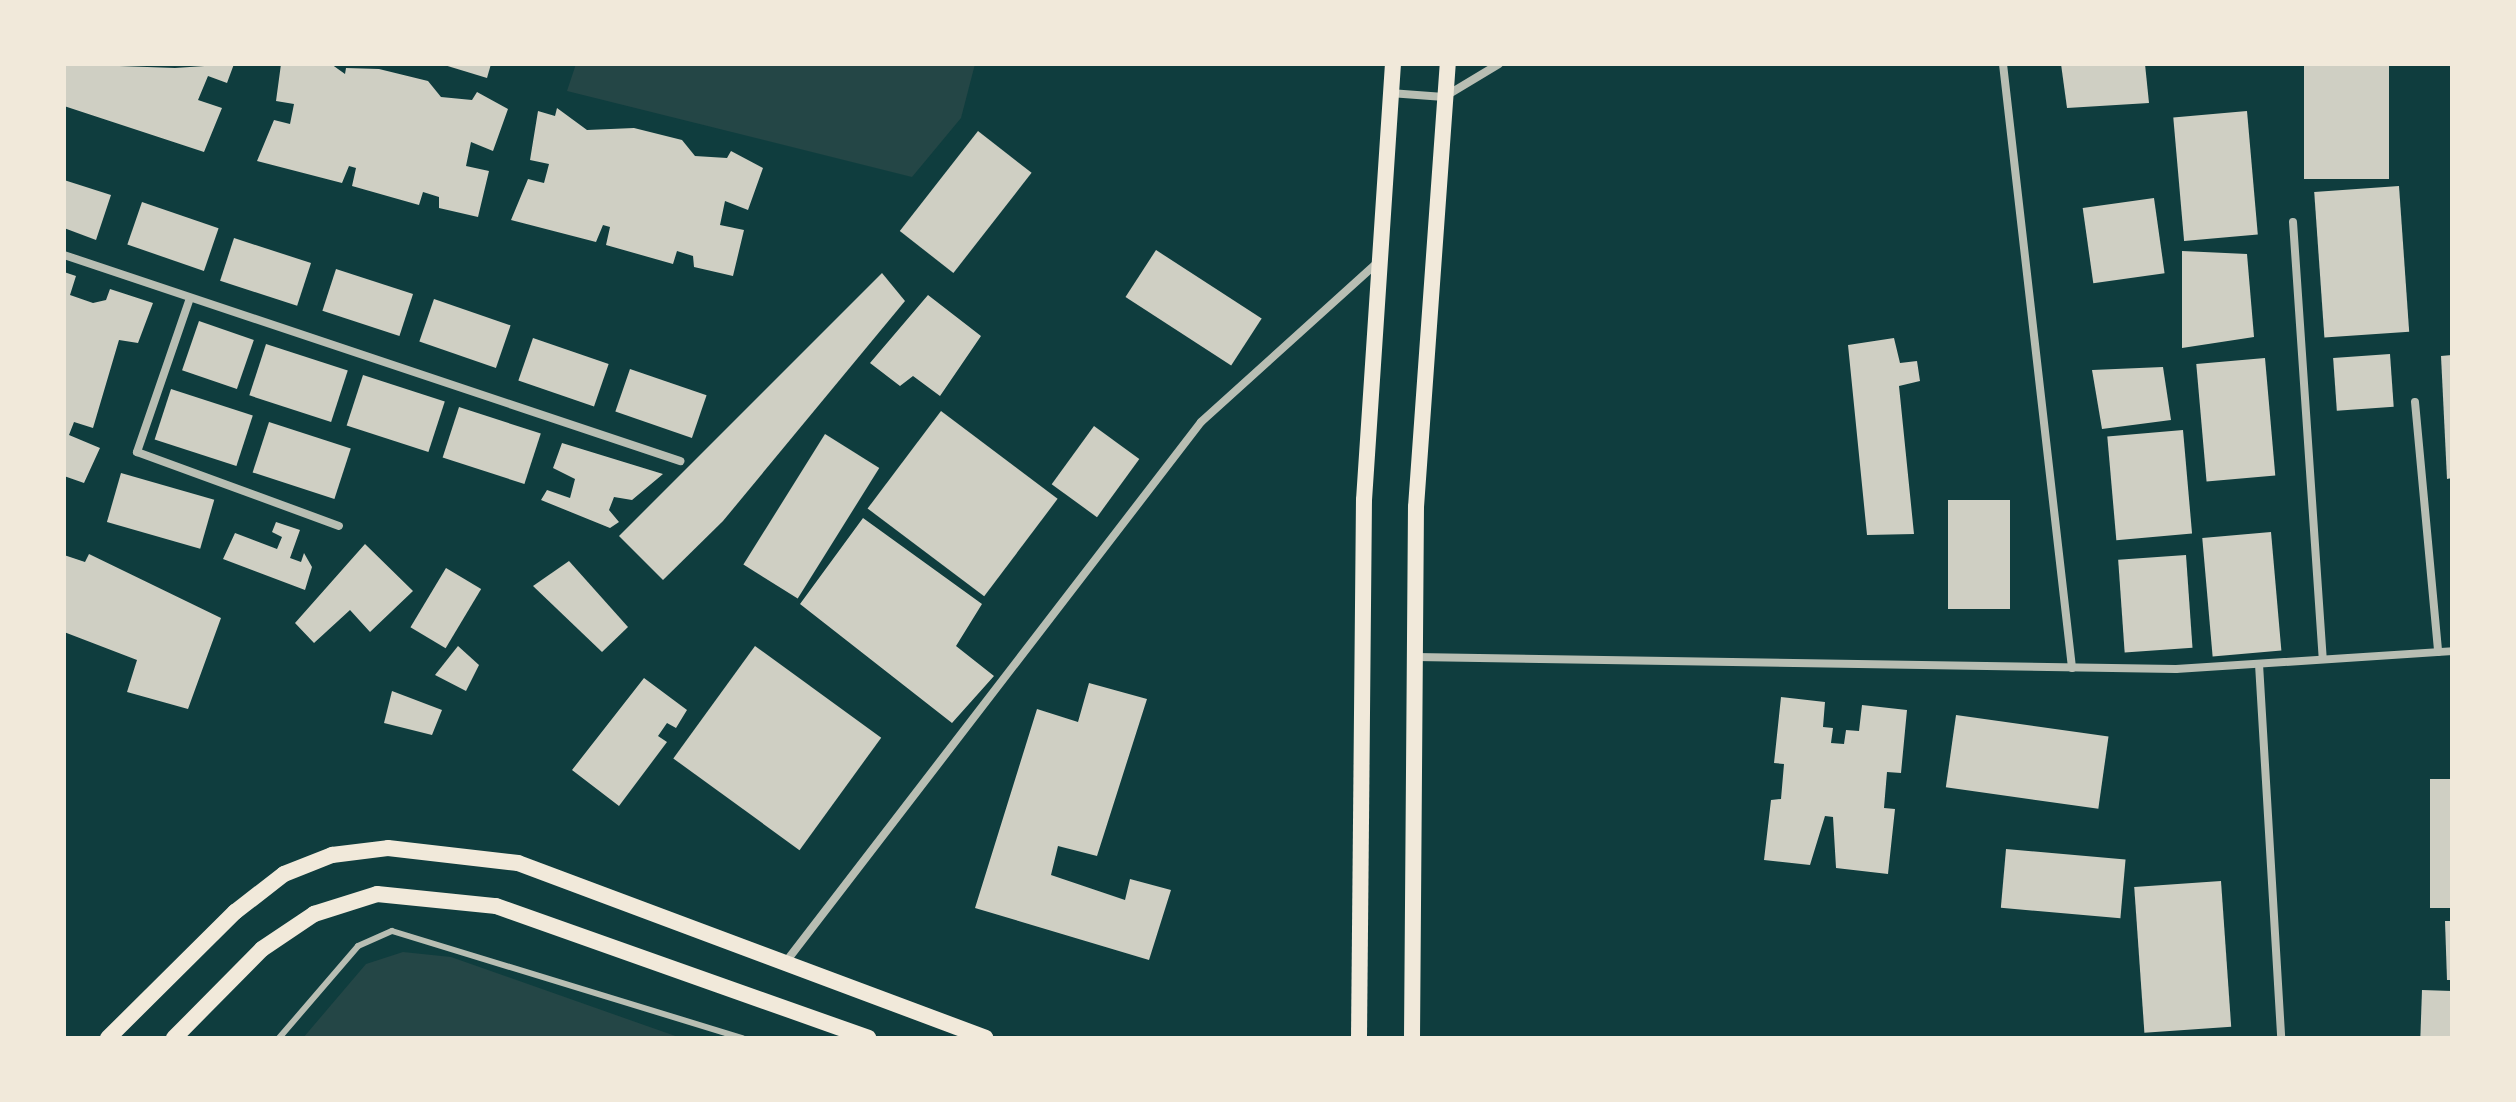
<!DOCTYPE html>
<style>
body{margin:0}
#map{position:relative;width:2516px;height:1102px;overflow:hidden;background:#0f3d3e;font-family:"Space Grotesk",sans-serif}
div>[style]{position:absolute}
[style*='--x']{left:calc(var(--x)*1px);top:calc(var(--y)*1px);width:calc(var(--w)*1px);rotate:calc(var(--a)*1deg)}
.green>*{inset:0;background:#244646}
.building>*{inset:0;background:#cfcfc3;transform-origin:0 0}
.service>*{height:6px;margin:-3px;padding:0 3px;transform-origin:3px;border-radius:3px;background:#b8beb3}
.minor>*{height:8px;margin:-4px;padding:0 4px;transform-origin:4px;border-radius:4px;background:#b8beb3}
.secondary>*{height:16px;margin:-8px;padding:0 8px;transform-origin:8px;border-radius:8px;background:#f1e9da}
span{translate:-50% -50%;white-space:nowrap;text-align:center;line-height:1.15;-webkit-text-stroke:6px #f1e9da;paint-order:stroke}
.frame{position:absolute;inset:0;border:66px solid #f1e9da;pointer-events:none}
</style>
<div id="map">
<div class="green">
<div style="clip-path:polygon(576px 64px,975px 64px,961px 118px,912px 177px,567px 91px)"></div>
<div style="clip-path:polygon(403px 952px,451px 957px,681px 1038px,303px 1038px,366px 964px)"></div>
</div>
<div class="building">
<div style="clip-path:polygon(64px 64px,175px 68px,234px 64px,227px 83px,208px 76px,198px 100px,222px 108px,204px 152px,64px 106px)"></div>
<div style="clip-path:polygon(281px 64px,331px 64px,345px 74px,346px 68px,379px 69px,428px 81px,441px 97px,472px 100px,477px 92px,508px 109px,493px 151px,471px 142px,466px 166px,489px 171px,478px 217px,439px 208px,439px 197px,423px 192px,419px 205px,352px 186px,356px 168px,349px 166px,342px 183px,257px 161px,274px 120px,290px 124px,294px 104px,276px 101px)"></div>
<div style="clip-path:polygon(441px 64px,491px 64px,487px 78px)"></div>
<div style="clip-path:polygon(2061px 64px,2145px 64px,2149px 103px,2067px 108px)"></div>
<div style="left:2304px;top:64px;width:85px;height:115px"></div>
<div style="clip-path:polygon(557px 108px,587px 130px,634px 128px,682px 140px,695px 156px,727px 158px,731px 151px,763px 168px,748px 210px,725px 201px,720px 225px,744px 230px,733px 276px,694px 267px,693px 256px,677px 251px,673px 264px,606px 245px,610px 227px,603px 225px,596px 242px,511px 220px,528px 179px,544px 183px,549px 164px,530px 160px,538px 111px,555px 116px)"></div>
<div style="left:2247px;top:111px;width:124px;height:74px;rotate:85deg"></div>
<div style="left:978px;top:131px;width:68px;height:127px;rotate:38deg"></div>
<div style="clip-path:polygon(64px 180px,111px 195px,96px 240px,64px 228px)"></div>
<div style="left:2399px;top:186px;width:146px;height:85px;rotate:86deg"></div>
<div style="left:2154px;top:198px;width:76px;height:72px;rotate:82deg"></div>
<div style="left:142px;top:202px;width:81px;height:45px;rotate:19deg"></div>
<div style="left:234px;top:238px;width:81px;height:45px;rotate:18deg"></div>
<div style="left:1156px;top:250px;width:126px;height:56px;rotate:33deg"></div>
<div style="clip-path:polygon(2182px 251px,2247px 254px,2254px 337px,2182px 348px)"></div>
<div style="left:336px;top:269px;width:81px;height:44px;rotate:18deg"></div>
<div style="clip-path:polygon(64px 272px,76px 276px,70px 295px,93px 303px,106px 300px,110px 289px,153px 303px,138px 343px,119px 340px,93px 428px,74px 422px,69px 435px,100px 448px,84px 483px,64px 476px)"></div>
<div style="clip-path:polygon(882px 273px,905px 301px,723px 521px,663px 580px,619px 536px)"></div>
<div style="clip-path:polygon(928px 295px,981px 336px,940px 396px,913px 376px,900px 386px,870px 363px)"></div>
<div style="left:434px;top:299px;width:81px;height:45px;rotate:19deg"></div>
<div style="left:199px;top:321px;width:58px;height:52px;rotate:19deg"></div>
<div style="left:533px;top:338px;width:80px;height:45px;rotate:19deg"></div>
<div style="clip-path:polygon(1894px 338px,1900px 363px,1917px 361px,1920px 381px,1899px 386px,1914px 534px,1867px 535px,1848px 345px)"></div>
<div style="left:266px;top:344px;width:86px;height:54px;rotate:18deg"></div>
<div style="left:2390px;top:354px;width:53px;height:57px;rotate:86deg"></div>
<div style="clip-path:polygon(2452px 355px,2452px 478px,2447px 479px,2441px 356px)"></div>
<div style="left:2265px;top:358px;width:118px;height:69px;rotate:85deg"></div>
<div style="clip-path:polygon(2163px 367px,2171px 420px,2102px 429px,2092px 370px)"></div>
<div style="left:630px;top:369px;width:81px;height:45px;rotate:19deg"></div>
<div style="left:363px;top:375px;width:86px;height:53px;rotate:18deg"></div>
<div style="left:171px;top:389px;width:86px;height:53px;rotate:18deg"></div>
<div style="left:459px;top:407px;width:86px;height:53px;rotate:18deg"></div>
<div style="left:941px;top:411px;width:146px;height:122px;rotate:37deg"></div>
<div style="left:269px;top:422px;width:86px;height:53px;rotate:18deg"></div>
<div style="left:1094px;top:426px;width:56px;height:72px;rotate:36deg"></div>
<div style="left:2183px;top:430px;width:104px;height:76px;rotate:85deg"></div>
<div style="left:825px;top:434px;width:64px;height:154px;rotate:32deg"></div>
<div style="clip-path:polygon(562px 443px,663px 474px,632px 500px,614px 497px,609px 510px,619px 522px,610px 528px,541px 500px,547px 490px,570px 498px,575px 479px,553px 468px)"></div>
<div style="left:121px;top:473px;width:97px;height:51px;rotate:16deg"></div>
<div style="left:1948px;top:500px;width:62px;height:109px"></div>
<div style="clip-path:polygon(863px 518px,982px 604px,956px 646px,994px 676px,952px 723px,800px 604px)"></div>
<div style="clip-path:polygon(276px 522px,300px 530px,290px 558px,301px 562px,304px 553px,312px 567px,305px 590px,223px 559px,235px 533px,277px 549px,282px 537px,272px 532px)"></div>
<div style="left:2271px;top:532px;width:119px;height:69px;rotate:85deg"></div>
<div style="clip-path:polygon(365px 544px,413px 591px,370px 632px,350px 610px,314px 643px,295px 623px)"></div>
<div style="clip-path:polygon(89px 554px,221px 618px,188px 709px,127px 692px,137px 660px,64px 632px,64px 555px,85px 562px)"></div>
<div style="left:2186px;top:555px;width:93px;height:68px;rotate:86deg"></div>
<div style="clip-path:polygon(569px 561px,628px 627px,602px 652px,533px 586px)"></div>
<div style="left:446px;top:568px;width:41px;height:69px;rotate:31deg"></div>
<div style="clip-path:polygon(458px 646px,479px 665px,466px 691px,435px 675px)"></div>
<div style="left:755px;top:646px;width:156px;height:139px;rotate:36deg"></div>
<div style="clip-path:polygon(644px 678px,687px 710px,676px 728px,667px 723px,658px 736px,667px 742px,619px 806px,572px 770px)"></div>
<div style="clip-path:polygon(1089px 683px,1147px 699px,1097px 856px,1058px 846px,1051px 875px,1125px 900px,1130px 879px,1171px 890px,1149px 960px,975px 908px,1037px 709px,1078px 722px)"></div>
<div style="clip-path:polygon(392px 691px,442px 710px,432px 735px,384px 723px)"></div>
<div style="clip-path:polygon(1781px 697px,1825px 702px,1823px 727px,1833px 728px,1831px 743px,1844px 744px,1846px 730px,1859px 731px,1862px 705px,1907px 710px,1901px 773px,1887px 772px,1884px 808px,1895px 809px,1888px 874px,1836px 868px,1833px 817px,1825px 816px,1810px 865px,1764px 860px,1771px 800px,1781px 799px,1784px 764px,1774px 763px)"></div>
<div style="left:1956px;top:715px;width:154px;height:73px;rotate:8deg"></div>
<div style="left:2452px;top:779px;width:129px;height:22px;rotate:90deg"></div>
<div style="left:2006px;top:849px;width:120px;height:59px;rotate:5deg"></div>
<div style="left:2221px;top:881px;width:146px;height:87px;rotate:86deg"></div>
<div style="clip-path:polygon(2445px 921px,2452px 921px,2452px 980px,2447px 980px)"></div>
<div style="left:2422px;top:990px;width:30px;height:48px;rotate:2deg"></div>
</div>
<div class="service">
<div style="--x:279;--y:1038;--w:121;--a:-49.3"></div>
<div style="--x:358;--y:946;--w:37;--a:-24"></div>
<div style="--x:392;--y:931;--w:367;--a:17"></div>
</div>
<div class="minor">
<div style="--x:2003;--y:64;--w:608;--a:83.48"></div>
<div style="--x:1390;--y:93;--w:54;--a:4.2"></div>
<div style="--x:1444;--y:97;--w:64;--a:-31"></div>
<div style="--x:2293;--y:222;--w:438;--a:86.1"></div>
<div style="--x:64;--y:255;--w:650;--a:18.49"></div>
<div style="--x:190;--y:298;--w:163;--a:109"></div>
<div style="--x:137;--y:452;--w:215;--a:20.1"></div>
<div style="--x:2415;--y:402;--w:251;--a:84.7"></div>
<div style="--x:1416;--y:657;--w:760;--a:0.9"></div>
<div style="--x:2176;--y:669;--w:277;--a:-3.7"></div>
<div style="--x:2259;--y:664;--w:375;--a:86.6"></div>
<div style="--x:785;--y:963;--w:682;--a:-52.44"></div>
<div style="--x:1201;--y:422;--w:239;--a:-42.1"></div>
</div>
<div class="secondary">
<div style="--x:108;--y:1038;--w:179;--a:-44.8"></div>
<div style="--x:235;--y:912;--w:62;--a:-37.8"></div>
<div style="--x:284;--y:874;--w:52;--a:-21.6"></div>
<div style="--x:332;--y:855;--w:56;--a:-7.1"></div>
<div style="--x:388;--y:848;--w:131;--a:6.6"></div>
<div style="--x:518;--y:863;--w:499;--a:20.5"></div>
<div style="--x:174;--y:1038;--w:125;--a:-45.3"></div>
<div style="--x:262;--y:949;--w:63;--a:-33.9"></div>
<div style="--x:314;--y:914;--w:66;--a:-17.6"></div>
<div style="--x:377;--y:894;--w:120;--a:5.8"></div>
<div style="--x:496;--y:906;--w:395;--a:19.5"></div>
<div style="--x:1359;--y:1038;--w:538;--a:-89.47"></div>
<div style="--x:1364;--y:500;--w:437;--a:-86.2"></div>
<div style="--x:1412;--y:1038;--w:531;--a:-89.57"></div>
<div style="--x:1416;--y:507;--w:444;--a:-85.9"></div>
</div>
<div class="frame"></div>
</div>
